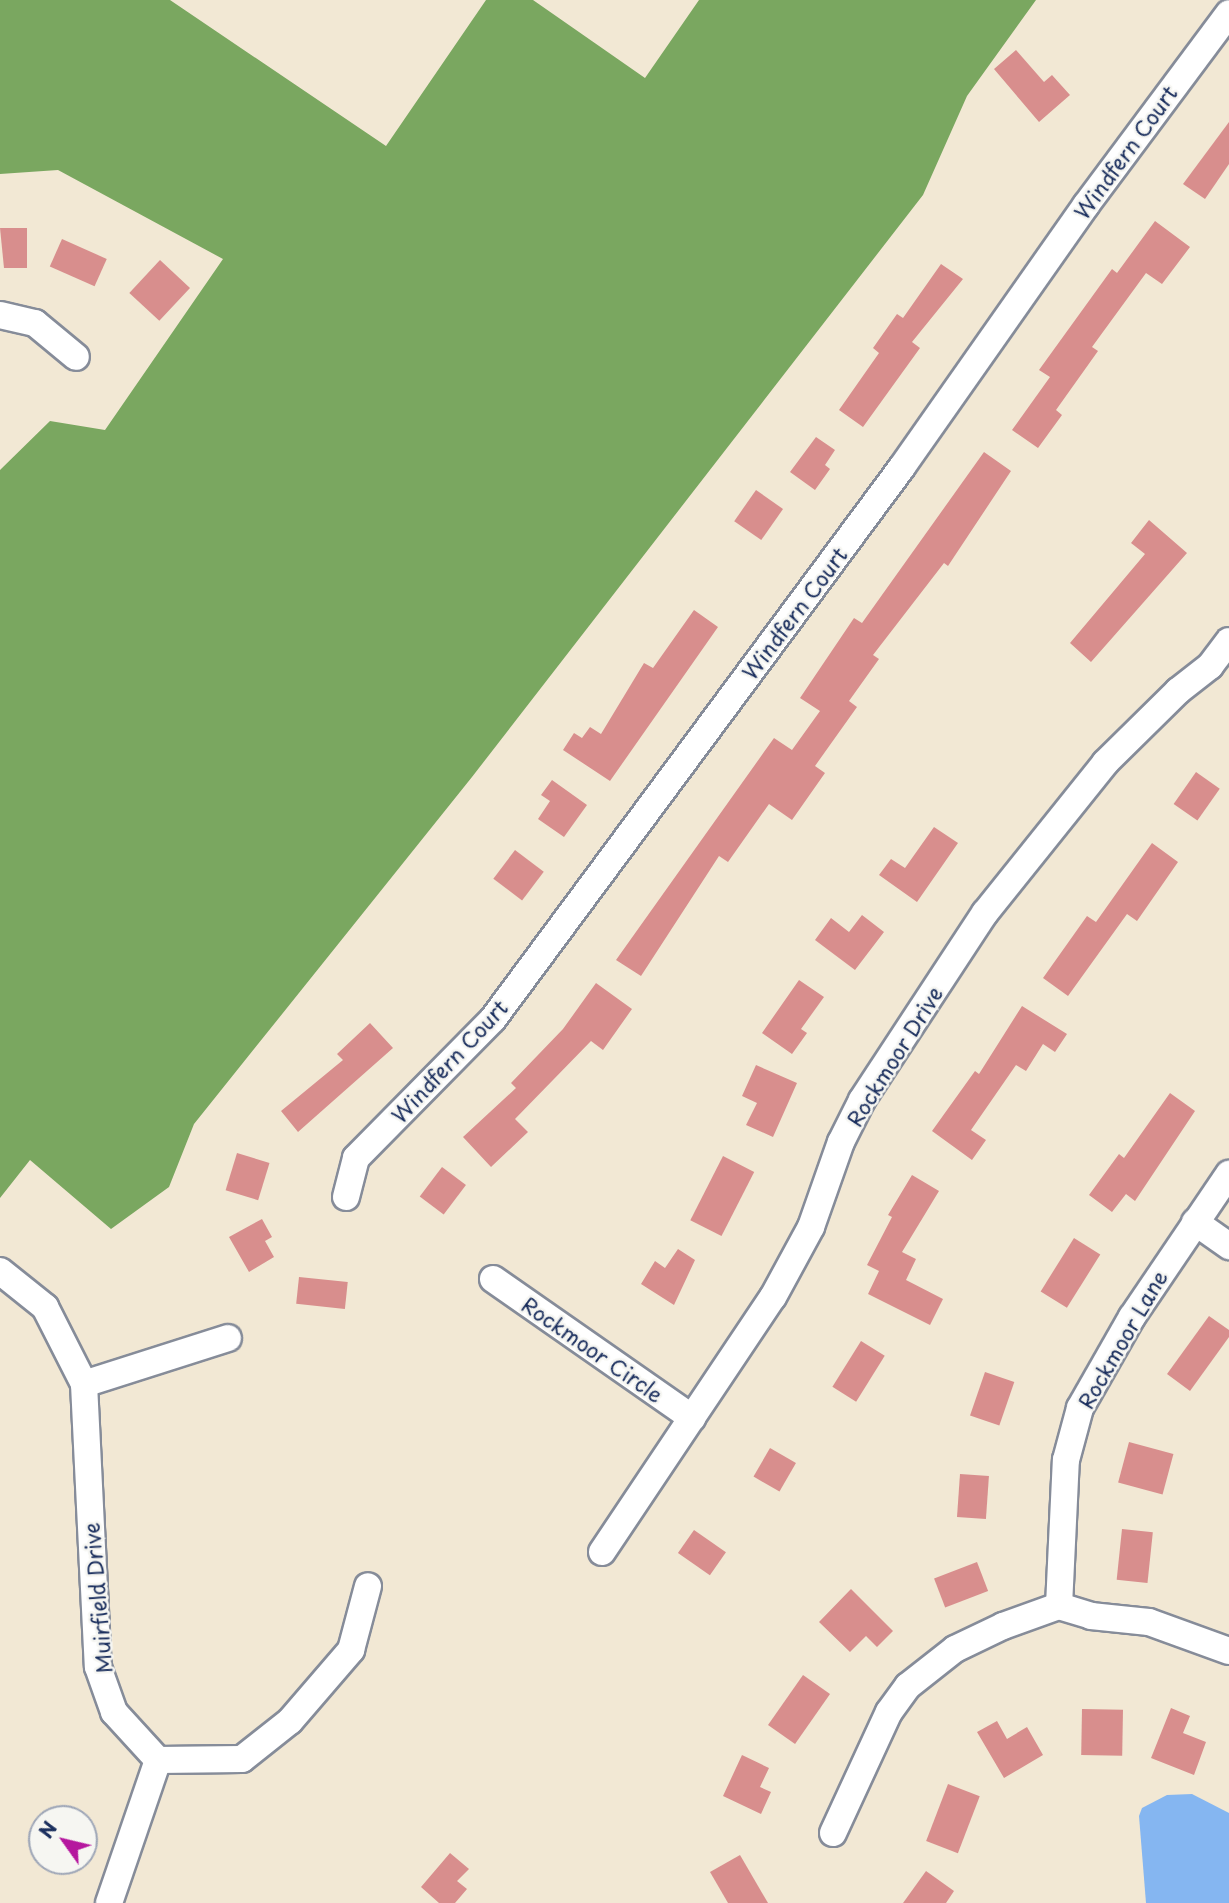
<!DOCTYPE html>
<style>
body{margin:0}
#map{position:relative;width:1229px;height:1903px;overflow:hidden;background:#f2e8d4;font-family:"Playpen Sans",sans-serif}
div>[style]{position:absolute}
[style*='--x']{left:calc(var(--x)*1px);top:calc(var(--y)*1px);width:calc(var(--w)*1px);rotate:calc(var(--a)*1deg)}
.forest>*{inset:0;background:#7aa760}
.water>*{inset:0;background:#85b6f1}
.building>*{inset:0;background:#d88e8d;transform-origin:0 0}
.roads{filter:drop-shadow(2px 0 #868c99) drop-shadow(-2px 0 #868c99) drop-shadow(0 2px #868c99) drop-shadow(0 -2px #868c99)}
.minor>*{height:26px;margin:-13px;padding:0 13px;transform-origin:13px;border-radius:13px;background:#fff}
span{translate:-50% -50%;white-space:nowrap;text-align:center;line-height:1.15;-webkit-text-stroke:5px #f6f6f2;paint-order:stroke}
.street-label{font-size:21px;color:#1b2f5e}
.north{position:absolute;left:28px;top:1805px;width:70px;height:70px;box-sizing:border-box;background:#f6f6f2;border:2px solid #9ea6b7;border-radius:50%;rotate:304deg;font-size:19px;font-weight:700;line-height:28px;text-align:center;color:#1b2f5e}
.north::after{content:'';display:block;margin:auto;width:24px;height:32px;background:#b5179e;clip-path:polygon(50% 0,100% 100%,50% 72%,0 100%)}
</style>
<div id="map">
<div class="forest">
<div style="clip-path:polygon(0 0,170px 0,386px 146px,486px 0,533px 0,645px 78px,699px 0,1036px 0,967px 96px,923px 195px,472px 777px,194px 1124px,169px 1187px,111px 1229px,30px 1160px,0 1198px,0 470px,50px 421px,105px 430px,223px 259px,58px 170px,0 174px)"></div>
</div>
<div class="water">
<div style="clip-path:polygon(1192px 1794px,1229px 1813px,1229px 1903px,1146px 1903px,1139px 1816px,1142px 1808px,1167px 1795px)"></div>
</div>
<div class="building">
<div style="clip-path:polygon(1016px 50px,1044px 82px,1052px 75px,1070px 95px,1039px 122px,994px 69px)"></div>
<div style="clip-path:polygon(1229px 122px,1229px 164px,1205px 199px,1183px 184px)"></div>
<div style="clip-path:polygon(1155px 221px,1190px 247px,1162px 284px,1146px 273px,1092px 347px,1098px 351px,1056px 410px,1062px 415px,1038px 448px,1012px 430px,1050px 377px,1039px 370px,1112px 269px,1117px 273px)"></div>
<div style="clip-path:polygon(0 228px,27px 228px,27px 268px,4px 268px)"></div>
<div style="left:62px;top:239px;width:49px;height:30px;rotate:24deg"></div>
<div style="left:160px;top:260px;width:41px;height:45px;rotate:43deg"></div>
<div style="clip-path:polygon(941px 264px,963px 279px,912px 342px,920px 348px,863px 427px,839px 410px,879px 353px,873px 348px,897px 314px,903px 318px)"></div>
<div style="clip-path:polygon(816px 437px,835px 450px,825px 465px,830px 469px,815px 490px,790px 472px)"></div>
<div style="clip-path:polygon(984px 452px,1011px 471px,948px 566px,944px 563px,873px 655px,879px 659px,849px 701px,857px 707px,815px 766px,825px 773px,792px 820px,769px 804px,728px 862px,719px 856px,641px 976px,616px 960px,774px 738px,792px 750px,820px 711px,800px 698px,854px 618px,862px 623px)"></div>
<div style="left:756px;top:490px;width:33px;height:38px;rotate:35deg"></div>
<div style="clip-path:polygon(1149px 520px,1187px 553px,1091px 662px,1070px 643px,1145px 554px,1131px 543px)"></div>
<div style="clip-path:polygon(694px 610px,718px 627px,610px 781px,563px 750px,574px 733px,582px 738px,590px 727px,601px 734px,644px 663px,653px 668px)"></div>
<div style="left:1196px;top:772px;width:29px;height:39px;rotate:35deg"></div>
<div style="clip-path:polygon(552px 780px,587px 805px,564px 837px,538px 819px,550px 801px,541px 795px)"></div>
<div style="clip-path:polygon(934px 827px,958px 843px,917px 902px,879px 875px,891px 859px,905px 868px)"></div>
<div style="clip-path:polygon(1152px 843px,1178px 862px,1137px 921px,1127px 914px,1068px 996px,1043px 978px,1087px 916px,1096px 922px)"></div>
<div style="left:515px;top:850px;width:36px;height:36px;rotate:37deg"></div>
<div style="clip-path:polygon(862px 915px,884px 932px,855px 970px,815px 940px,831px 918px,849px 932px)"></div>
<div style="clip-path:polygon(799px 980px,824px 997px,801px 1029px,807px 1033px,792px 1054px,762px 1033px)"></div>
<div style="clip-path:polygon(596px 983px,632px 1009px,603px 1050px,591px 1041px,515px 1119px,528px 1132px,491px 1167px,463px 1137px,516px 1088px,511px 1083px,563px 1029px)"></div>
<div style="clip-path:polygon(1022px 1006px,1067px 1034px,1055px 1052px,1043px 1044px,1026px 1071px,1016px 1065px,971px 1130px,986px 1140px,972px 1160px,932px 1131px,975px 1071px,979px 1074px)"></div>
<div style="clip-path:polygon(370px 1023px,393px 1048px,298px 1132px,281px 1111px,343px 1060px,337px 1054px)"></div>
<div style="clip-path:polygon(756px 1065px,797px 1083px,773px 1137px,746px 1125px,757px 1103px,742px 1096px)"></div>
<div style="clip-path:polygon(1170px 1093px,1195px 1111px,1135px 1201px,1126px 1194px,1112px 1212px,1089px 1195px,1119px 1154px,1124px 1158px)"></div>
<div style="left:237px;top:1153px;width:34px;height:39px;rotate:17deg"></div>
<div style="left:723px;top:1156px;width:35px;height:72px;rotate:27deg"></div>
<div style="left:442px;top:1167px;width:30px;height:37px;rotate:37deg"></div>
<div style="clip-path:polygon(912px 1175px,939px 1191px,902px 1252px,916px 1259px,906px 1280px,943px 1299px,930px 1325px,868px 1294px,879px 1271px,867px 1265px,892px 1217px,888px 1215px)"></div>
<div style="clip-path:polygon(262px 1219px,272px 1237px,265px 1241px,274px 1257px,249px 1272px,229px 1237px)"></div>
<div style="left:1074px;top:1238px;width:31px;height:63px;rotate:32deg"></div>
<div style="clip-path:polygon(678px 1249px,695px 1260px,674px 1305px,641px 1284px,655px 1261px,665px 1268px)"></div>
<div style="left:299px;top:1277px;width:49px;height:27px;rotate:6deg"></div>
<div style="clip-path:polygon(1209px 1316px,1229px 1330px,1229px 1337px,1190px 1391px,1167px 1374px)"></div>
<div style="left:861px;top:1341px;width:28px;height:54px;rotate:32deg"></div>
<div style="left:985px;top:1372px;width:31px;height:46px;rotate:19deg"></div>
<div style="left:1129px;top:1442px;width:46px;height:42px;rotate:15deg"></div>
<div style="left:770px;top:1448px;width:30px;height:33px;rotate:30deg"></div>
<div style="left:960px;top:1474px;width:29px;height:43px;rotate:4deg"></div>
<div style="left:1122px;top:1529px;width:31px;height:51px;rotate:6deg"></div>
<div style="left:694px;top:1530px;width:39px;height:28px;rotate:35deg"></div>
<div style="left:977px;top:1562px;width:31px;height:46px;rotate:69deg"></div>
<div style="clip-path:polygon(851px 1589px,893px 1631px,877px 1647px,866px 1636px,850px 1652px,819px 1622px)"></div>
<div style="left:803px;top:1675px;width:33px;height:61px;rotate:35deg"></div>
<div style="clip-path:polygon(1171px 1708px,1190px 1716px,1183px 1733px,1206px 1742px,1194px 1775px,1151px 1758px)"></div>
<div style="left:1082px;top:1709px;width:41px;height:46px;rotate:1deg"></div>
<div style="clip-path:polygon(997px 1721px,1007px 1739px,1027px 1727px,1043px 1755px,1004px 1778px,977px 1732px)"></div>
<div style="clip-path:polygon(742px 1755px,769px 1768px,760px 1787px,771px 1792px,761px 1814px,723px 1796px)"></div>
<div style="left:948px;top:1784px;width:34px;height:61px;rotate:21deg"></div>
<div style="clip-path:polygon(450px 1853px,469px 1869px,457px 1881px,467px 1889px,455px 1903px,439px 1903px,421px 1887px)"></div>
<div style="clip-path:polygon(740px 1855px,768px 1903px,728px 1903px,710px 1872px)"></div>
<div style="clip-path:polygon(926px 1871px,954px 1891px,946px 1903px,903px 1903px)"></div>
</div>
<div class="roads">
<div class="minor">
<div style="--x:0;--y:315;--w:36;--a:13"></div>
<div style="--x:35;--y:323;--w:53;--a:39.7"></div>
<div style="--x:346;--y:1197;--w:40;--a:-75.6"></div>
<div style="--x:356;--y:1158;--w:195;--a:-45.4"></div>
<div style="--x:493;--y:1019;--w:687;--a:-53.46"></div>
<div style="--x:902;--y:467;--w:320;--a:-54.9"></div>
<div style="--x:1086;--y:205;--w:239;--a:-53.3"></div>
<div style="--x:1195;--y:1222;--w:42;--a:35.2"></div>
<div style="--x:0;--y:1271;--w:58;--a:38.7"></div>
<div style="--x:45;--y:1307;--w:86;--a:63.1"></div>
<div style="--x:84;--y:1384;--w:283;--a:87.2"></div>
<div style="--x:98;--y:1667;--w:48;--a:70.4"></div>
<div style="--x:114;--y:1712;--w:65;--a:47.5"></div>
<div style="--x:158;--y:1760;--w:84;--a:-0.7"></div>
<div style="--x:242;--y:1759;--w:61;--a:-38.4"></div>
<div style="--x:290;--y:1721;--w:94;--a:-49.3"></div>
<div style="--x:351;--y:1650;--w:66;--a:-75.1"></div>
<div style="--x:493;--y:1279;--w:243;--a:34.9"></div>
<div style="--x:84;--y:1384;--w:151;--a:-17.7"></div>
<div style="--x:602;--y:1552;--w:307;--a:-56.2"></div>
<div style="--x:773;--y:1297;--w:80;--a:-61.5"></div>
<div style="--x:811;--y:1227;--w:90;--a:-70.6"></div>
<div style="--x:841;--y:1142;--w:47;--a:-63.4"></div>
<div style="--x:862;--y:1100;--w:224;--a:-56.7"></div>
<div style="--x:985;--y:913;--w:192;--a:-51.3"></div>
<div style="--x:1105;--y:763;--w:103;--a:-44.6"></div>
<div style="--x:1178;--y:691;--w:41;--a:-38"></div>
<div style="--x:1210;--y:666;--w:31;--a:-53"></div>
<div style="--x:1059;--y:1606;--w:146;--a:-87.3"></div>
<div style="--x:1066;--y:1460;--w:54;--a:-74.9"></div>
<div style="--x:1080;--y:1408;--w:105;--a:-60.3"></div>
<div style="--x:1132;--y:1317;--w:173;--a:-55.9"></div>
<div style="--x:833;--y:1833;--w:133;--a:-65.2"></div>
<div style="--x:889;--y:1712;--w:32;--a:-54"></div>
<div style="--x:908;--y:1686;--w:60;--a:-38.2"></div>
<div style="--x:955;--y:1649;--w:53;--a:-25.6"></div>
<div style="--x:1003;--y:1626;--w:59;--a:-19.7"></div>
<div style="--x:1059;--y:1606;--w:34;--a:17"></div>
<div style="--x:1091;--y:1616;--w:58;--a:5.9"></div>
<div style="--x:1149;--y:1622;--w:85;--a:19.9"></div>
<div style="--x:109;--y:1903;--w:151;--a:-71.1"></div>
</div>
</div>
<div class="street-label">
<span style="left:1125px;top:152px;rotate:-54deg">Windfern Court</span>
<span style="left:794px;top:613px;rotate:-53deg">Windfern Court</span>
<span style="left:894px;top:1056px;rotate:-58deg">Rockmoor Drive</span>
<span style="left:449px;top:1061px;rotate:-47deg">Windfern Court</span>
<span style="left:1122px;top:1339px;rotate:-60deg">Rockmoor Lane</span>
<span style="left:593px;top:1349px;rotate:35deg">Rockmoor Circle</span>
<span style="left:97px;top:1598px;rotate:-95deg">Muirfield Drive</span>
</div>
<div class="north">N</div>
</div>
